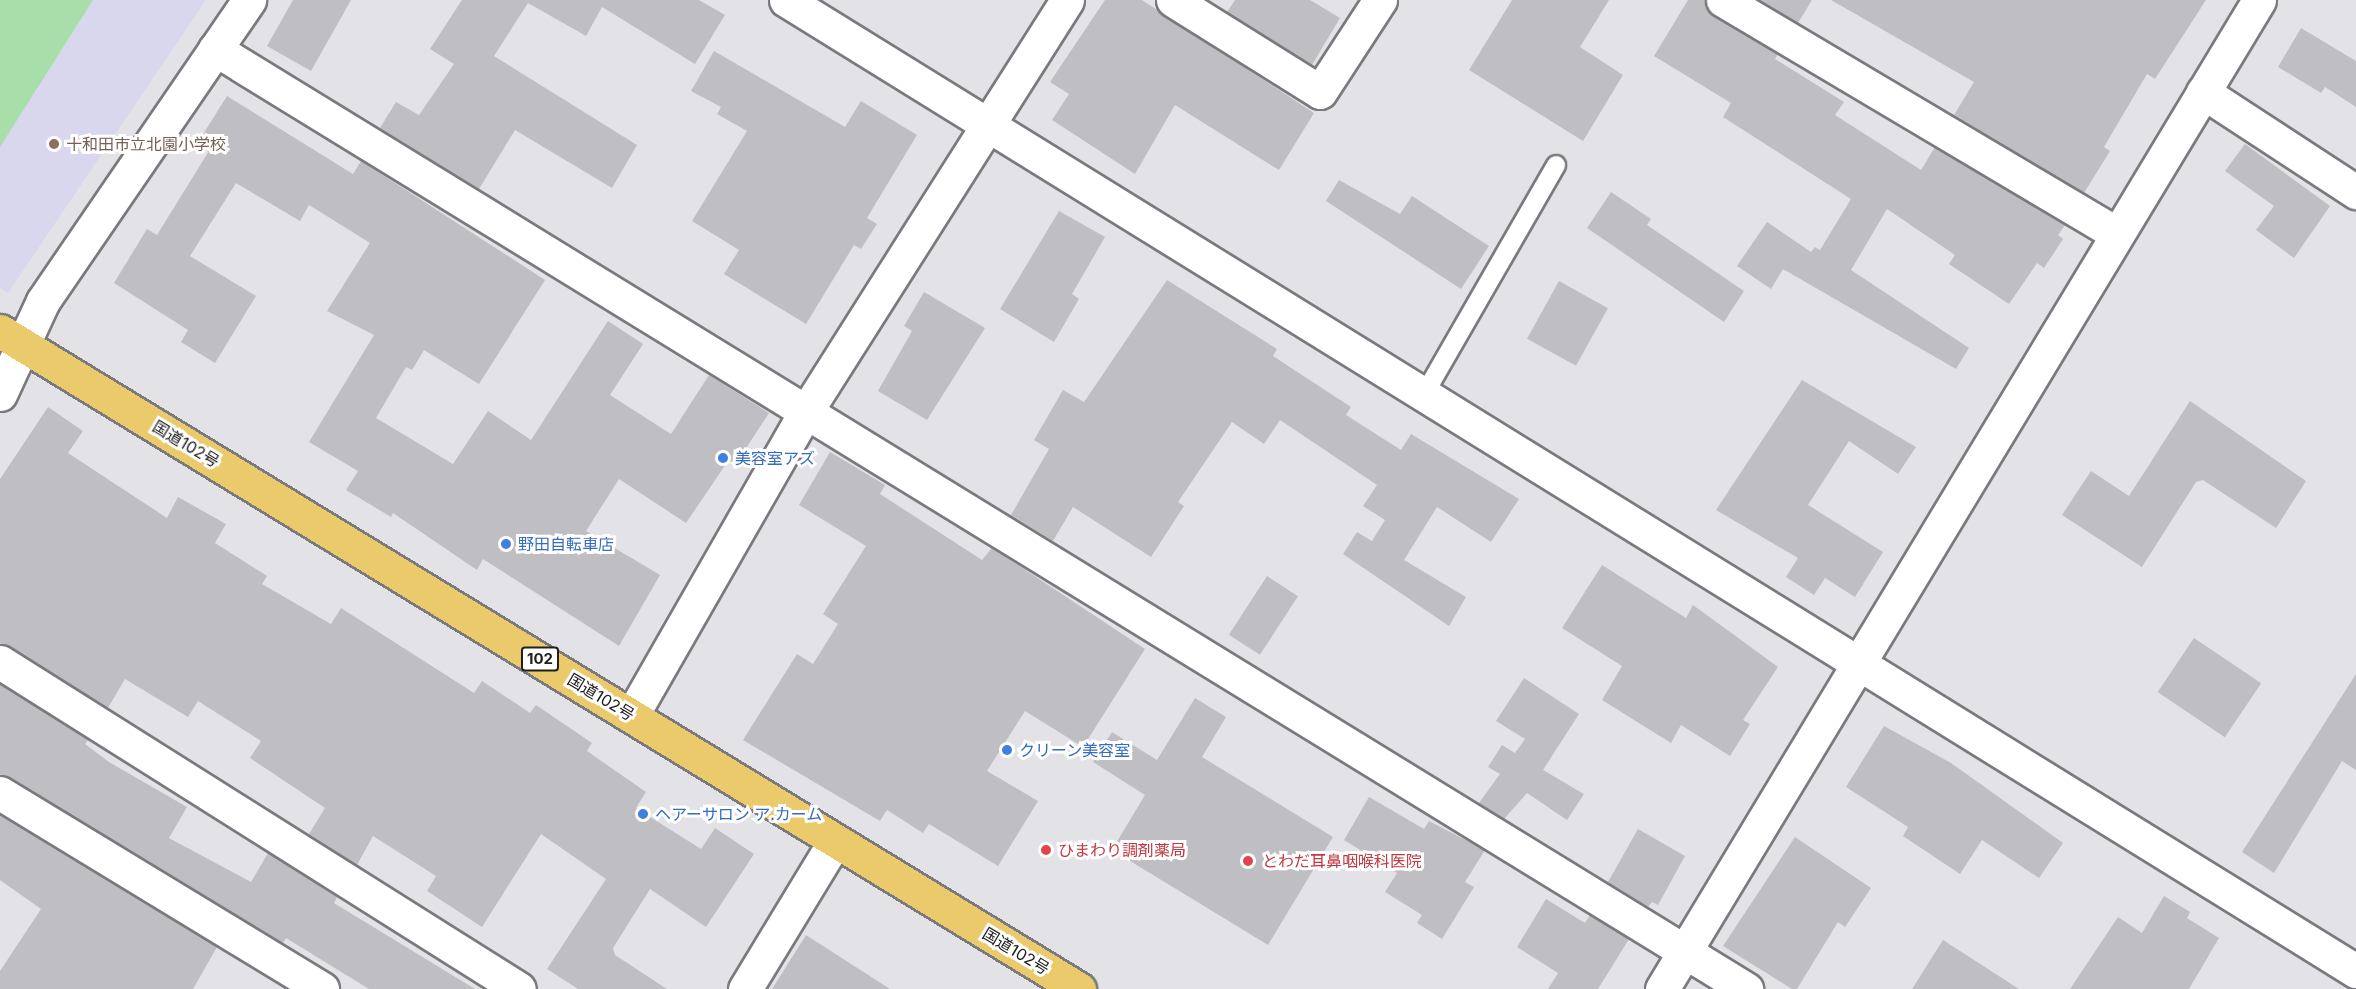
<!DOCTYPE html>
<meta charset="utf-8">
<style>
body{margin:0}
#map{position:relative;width:2356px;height:989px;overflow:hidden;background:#e3e3e7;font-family:Inter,"Noto Sans JP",sans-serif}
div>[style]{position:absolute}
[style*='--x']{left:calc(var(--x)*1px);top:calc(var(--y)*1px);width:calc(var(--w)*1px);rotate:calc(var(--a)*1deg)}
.education>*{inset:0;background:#d9d7ed}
.green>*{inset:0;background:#a8deaa}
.building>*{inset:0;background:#bfbfc3;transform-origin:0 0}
.roads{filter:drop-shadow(2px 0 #7a7a7e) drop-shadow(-2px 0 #7a7a7e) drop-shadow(0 2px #7a7a7e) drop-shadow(0 -2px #7a7a7e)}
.service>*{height:18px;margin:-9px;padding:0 9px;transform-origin:9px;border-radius:9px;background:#fff}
.minor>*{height:33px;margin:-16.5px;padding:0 16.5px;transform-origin:16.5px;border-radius:16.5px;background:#fff}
.tertiary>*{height:33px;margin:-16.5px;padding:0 16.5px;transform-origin:16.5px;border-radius:16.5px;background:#fff}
.trunk>*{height:33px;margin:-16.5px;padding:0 16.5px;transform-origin:16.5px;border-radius:16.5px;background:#eaca6a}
.dots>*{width:16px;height:16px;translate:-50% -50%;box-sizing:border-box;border:3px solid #fff;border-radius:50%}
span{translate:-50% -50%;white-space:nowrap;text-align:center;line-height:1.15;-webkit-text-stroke:6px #fff;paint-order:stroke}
.shield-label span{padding:2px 4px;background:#fff;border:2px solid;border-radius:4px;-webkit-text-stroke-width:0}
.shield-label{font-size:15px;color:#202021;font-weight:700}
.education-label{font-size:16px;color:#785e54}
.left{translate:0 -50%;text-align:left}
.street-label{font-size:16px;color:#202021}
.shop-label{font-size:16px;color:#366cbe}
.health-label{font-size:16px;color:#be3a42}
</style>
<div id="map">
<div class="education">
<div style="clip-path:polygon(0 0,206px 0,8px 293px,0 288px)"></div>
</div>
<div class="green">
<div style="clip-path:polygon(0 0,93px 0,0 147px)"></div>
</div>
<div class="building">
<div style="clip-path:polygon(293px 0,351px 0,311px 71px,267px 46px)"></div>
<div style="clip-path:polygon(462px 0,699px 0,725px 15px,695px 64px,602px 7px,586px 36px,528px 3px,494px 56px,637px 145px,612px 188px,515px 130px,479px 189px,380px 128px,396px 102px,419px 115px,454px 64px,430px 49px)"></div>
<div style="clip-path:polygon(1105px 0,1142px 0,1314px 113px,1279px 170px,1175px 105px,1135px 174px,1052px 120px,1069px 94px,1050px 82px)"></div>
<div style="clip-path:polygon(1235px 0,1310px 0,1340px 18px,1312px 65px,1227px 12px)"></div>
<div style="clip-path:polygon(1512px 0,1609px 0,1580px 47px,1623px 75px,1583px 141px,1469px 70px)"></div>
<div style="clip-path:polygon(1688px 0,1704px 0,1713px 16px,1778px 54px,1775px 59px,1844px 102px,1835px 115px,1921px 170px,1935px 147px,2065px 225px,2058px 235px,2063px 239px,2044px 268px,2037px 263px,2009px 304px,1949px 264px,1955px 255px,1887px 209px,1851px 270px,1969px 348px,1956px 369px,1783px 269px,1771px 289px,1737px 266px,1767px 222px,1811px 252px,1815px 247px,1820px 250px,1851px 199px,1723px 117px,1731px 103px,1654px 56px)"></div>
<div style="clip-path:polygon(1760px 0,1812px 0,1798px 23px)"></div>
<div style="clip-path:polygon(1831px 0,2206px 0,2155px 79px,2147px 74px,2104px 147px,2110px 151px,2084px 193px,1954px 115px,1974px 82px)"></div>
<div style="clip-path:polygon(2301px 28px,2356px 61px,2356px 107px,2325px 87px,2321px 93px,2278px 67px)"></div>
<div style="clip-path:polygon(714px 51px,845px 127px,861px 101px,917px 135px,867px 218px,877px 224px,861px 249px,854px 245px,806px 324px,724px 274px,739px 250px,692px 221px,747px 131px,717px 114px,721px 107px,691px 91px)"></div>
<div style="clip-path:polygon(227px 96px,353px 174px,361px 161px,545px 280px,479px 384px,424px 350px,412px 370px,406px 367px,376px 418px,453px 464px,488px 411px,531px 440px,608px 321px,643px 344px,610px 395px,671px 434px,709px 375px,769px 413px,735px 465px,728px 461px,686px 523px,619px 479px,586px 531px,660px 575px,619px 646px,483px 559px,477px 570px,393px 513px,391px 517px,346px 490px,358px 471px,309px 442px,374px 335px,327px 311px,370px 243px,309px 205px,300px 221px,236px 183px,190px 256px,256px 296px,215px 363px,181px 342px,188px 330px,114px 283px,147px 229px,157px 235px,212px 146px,200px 139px)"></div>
<div style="clip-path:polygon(2245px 144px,2330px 206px,2294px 258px,2256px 230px,2274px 206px,2225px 171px)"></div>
<div style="clip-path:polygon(1339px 180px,1400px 214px,1412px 196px,1489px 246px,1461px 289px,1326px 201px)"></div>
<div style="clip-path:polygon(1611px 192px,1651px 219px,1647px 225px,1744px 291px,1724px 322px,1587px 228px)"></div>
<div style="clip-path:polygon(1059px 211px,1105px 237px,1072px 294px,1079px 299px,1054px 342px,1000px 309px)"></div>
<div style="clip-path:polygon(1167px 280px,1277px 349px,1273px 356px,1351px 407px,1346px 415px,1401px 450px,1411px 434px,1519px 499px,1491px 542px,1437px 507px,1404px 560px,1466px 597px,1449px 626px,1343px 554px,1357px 532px,1372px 541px,1385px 520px,1363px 506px,1377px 485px,1280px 420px,1264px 444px,1232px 422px,1178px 502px,1184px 506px,1151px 557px,1073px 507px,1053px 541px,1011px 515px,1049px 449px,1034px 440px,1063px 390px,1084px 402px)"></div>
<div style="left:1559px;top:281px;width:56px;height:66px;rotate:29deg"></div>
<div style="clip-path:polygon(924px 292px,985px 328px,927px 420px,878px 391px,912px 331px,904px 326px)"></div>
<div style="clip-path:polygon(1802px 380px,1916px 447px,1898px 474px,1849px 441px,1808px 505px,1883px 552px,1855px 597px,1825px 578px,1814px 595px,1786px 577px,1798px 558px,1716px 510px)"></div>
<div style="clip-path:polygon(2190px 401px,2306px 481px,2276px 528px,2203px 480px,2196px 482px,2142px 567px,2062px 515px,2091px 471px,2129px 496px)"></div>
<div style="clip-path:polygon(48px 407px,83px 431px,68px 453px,167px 518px,178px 497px,226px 524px,215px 543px,267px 576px,262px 584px,331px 624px,341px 608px,474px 693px,482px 681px,530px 713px,536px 705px,592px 743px,587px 751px,646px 792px,636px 808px,701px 849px,715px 828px,754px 854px,706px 927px,650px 889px,613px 948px,615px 955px,667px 989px,578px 989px,547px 969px,606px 879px,541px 834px,482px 927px,427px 891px,436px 876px,373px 836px,357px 865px,309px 834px,325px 808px,250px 758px,261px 741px,198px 701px,188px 717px,125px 679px,108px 708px,0 643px,0 479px)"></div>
<div style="clip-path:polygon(830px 452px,885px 485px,880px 494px,982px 560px,992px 548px,1145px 649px,1083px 747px,1025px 711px,987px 771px,1038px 801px,998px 866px,929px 824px,923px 833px,887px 810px,880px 821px,743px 740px,797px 654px,813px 664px,838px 624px,823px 614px,866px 546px,799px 505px)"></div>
<div style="clip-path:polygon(1602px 565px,1686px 618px,1693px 605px,1778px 667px,1743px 720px,1750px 724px,1730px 756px,1681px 725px,1671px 743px,1602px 700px,1622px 666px,1562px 628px)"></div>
<div style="left:1267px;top:576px;width:37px;height:70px;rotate:33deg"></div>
<div style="left:2194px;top:638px;width:81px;height:65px;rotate:34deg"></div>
<div style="clip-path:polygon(2356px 674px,2356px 770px,2342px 761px,2274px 873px,2242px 852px)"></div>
<div style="clip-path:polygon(1524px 678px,1579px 714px,1543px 770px,1584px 794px,1567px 820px,1527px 793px,1504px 819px,1479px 803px,1500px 774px,1488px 767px,1502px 745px,1515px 753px,1525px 739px,1496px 721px)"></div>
<div style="clip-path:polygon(0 684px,88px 740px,85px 744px,109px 762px,187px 807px,169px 838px,251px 882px,268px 853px,337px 897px,334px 903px,475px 989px,369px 989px,286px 938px,283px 943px,0 774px)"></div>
<div style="clip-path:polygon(1195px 698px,1226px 717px,1202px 757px,1333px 837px,1268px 945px,1112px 850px,1145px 795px,1093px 762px,1112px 732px,1157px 760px)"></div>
<div style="clip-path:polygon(1884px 726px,1951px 763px,2063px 843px,2039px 878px,1982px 840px,1960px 874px,1903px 836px,1908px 827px,1846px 787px)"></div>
<div style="clip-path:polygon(1369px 797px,1424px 829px,1429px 821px,1485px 850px,1465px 882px,1474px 887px,1442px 939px,1417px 923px,1422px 915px,1385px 892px,1397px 873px,1344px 840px)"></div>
<div style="clip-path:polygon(0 815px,217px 947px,193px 989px,0 989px,0 971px,41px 909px,0 880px)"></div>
<div style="clip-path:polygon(1638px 829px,1685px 856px,1658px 905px,1652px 902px,1648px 907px,1608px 882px)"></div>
<div style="clip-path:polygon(1795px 837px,1871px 888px,1845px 927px,1838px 922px,1797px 989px,1792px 989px,1723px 946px)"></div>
<div style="clip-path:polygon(2164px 896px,2190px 912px,2187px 918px,2219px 938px,2189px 989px,2070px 989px,2118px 917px,2142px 933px)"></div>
<div style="clip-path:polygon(1546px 899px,1585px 923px,1590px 915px,1629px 939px,1598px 989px,1548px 989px,1558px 973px,1517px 947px)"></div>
<div style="clip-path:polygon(806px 935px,890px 989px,772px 989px)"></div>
<div style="clip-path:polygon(1943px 940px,2019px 989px,1912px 989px)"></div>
</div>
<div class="roads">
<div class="service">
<div style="--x:1425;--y:393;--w:263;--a:-60.1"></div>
</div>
<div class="minor">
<div style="--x:1173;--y:0;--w:173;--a:32"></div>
<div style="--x:1320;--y:92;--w:110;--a:-56.9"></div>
<div style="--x:1723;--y:0;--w:458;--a:30.7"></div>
<div style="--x:215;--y:49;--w:1797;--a:31.55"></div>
<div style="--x:2203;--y:92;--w:183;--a:33.2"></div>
<div style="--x:0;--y:662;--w:613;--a:32.21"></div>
<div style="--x:632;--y:715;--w:352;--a:-60.2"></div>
<div style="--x:807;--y:410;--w:485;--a:-57.6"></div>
<div style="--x:0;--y:793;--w:377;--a:31.3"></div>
<div style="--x:745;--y:989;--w:173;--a:-58.7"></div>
<div style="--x:1662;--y:989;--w:1155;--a:-58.88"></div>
</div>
<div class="tertiary">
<div style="--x:786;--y:0;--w:1846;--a:31.74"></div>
<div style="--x:0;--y:394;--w:102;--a:-65.2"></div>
<div style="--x:43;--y:301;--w:365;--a:-55.6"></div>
</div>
<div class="trunk">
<div style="--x:0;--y:331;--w:1264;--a:31.38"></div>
</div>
</div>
<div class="dots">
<div style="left:54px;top:144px;background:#8d6e63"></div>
<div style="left:723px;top:458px;background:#3f7fe0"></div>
<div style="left:506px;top:544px;background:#3f7fe0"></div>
<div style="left:1007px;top:750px;background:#3f7fe0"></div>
<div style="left:643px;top:814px;background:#3f7fe0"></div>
<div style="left:1046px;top:850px;background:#e0444e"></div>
<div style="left:1248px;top:861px;background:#e0444e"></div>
</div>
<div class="shield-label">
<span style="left:540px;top:659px">102</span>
</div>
<div class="education-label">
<span class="left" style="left:66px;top:144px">十和田市立北園小学校</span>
</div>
<div class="street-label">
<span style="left:186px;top:444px;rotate:31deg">国道102号</span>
<span style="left:601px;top:697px;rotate:31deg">国道102号</span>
<span style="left:1016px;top:951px;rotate:31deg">国道102号</span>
</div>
<div class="shop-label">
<span class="left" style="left:735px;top:458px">美容室アズ</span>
<span class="left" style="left:518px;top:544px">野田自転車店</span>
<span class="left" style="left:1019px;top:750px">クリーン美容室</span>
<span class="left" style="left:655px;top:814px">ヘアーサロン ア.カーム</span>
</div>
<div class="health-label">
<span class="left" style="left:1058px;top:850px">ひまわり調剤薬局</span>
<span class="left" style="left:1262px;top:861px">とわだ耳鼻咽喉科医院</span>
</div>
</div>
